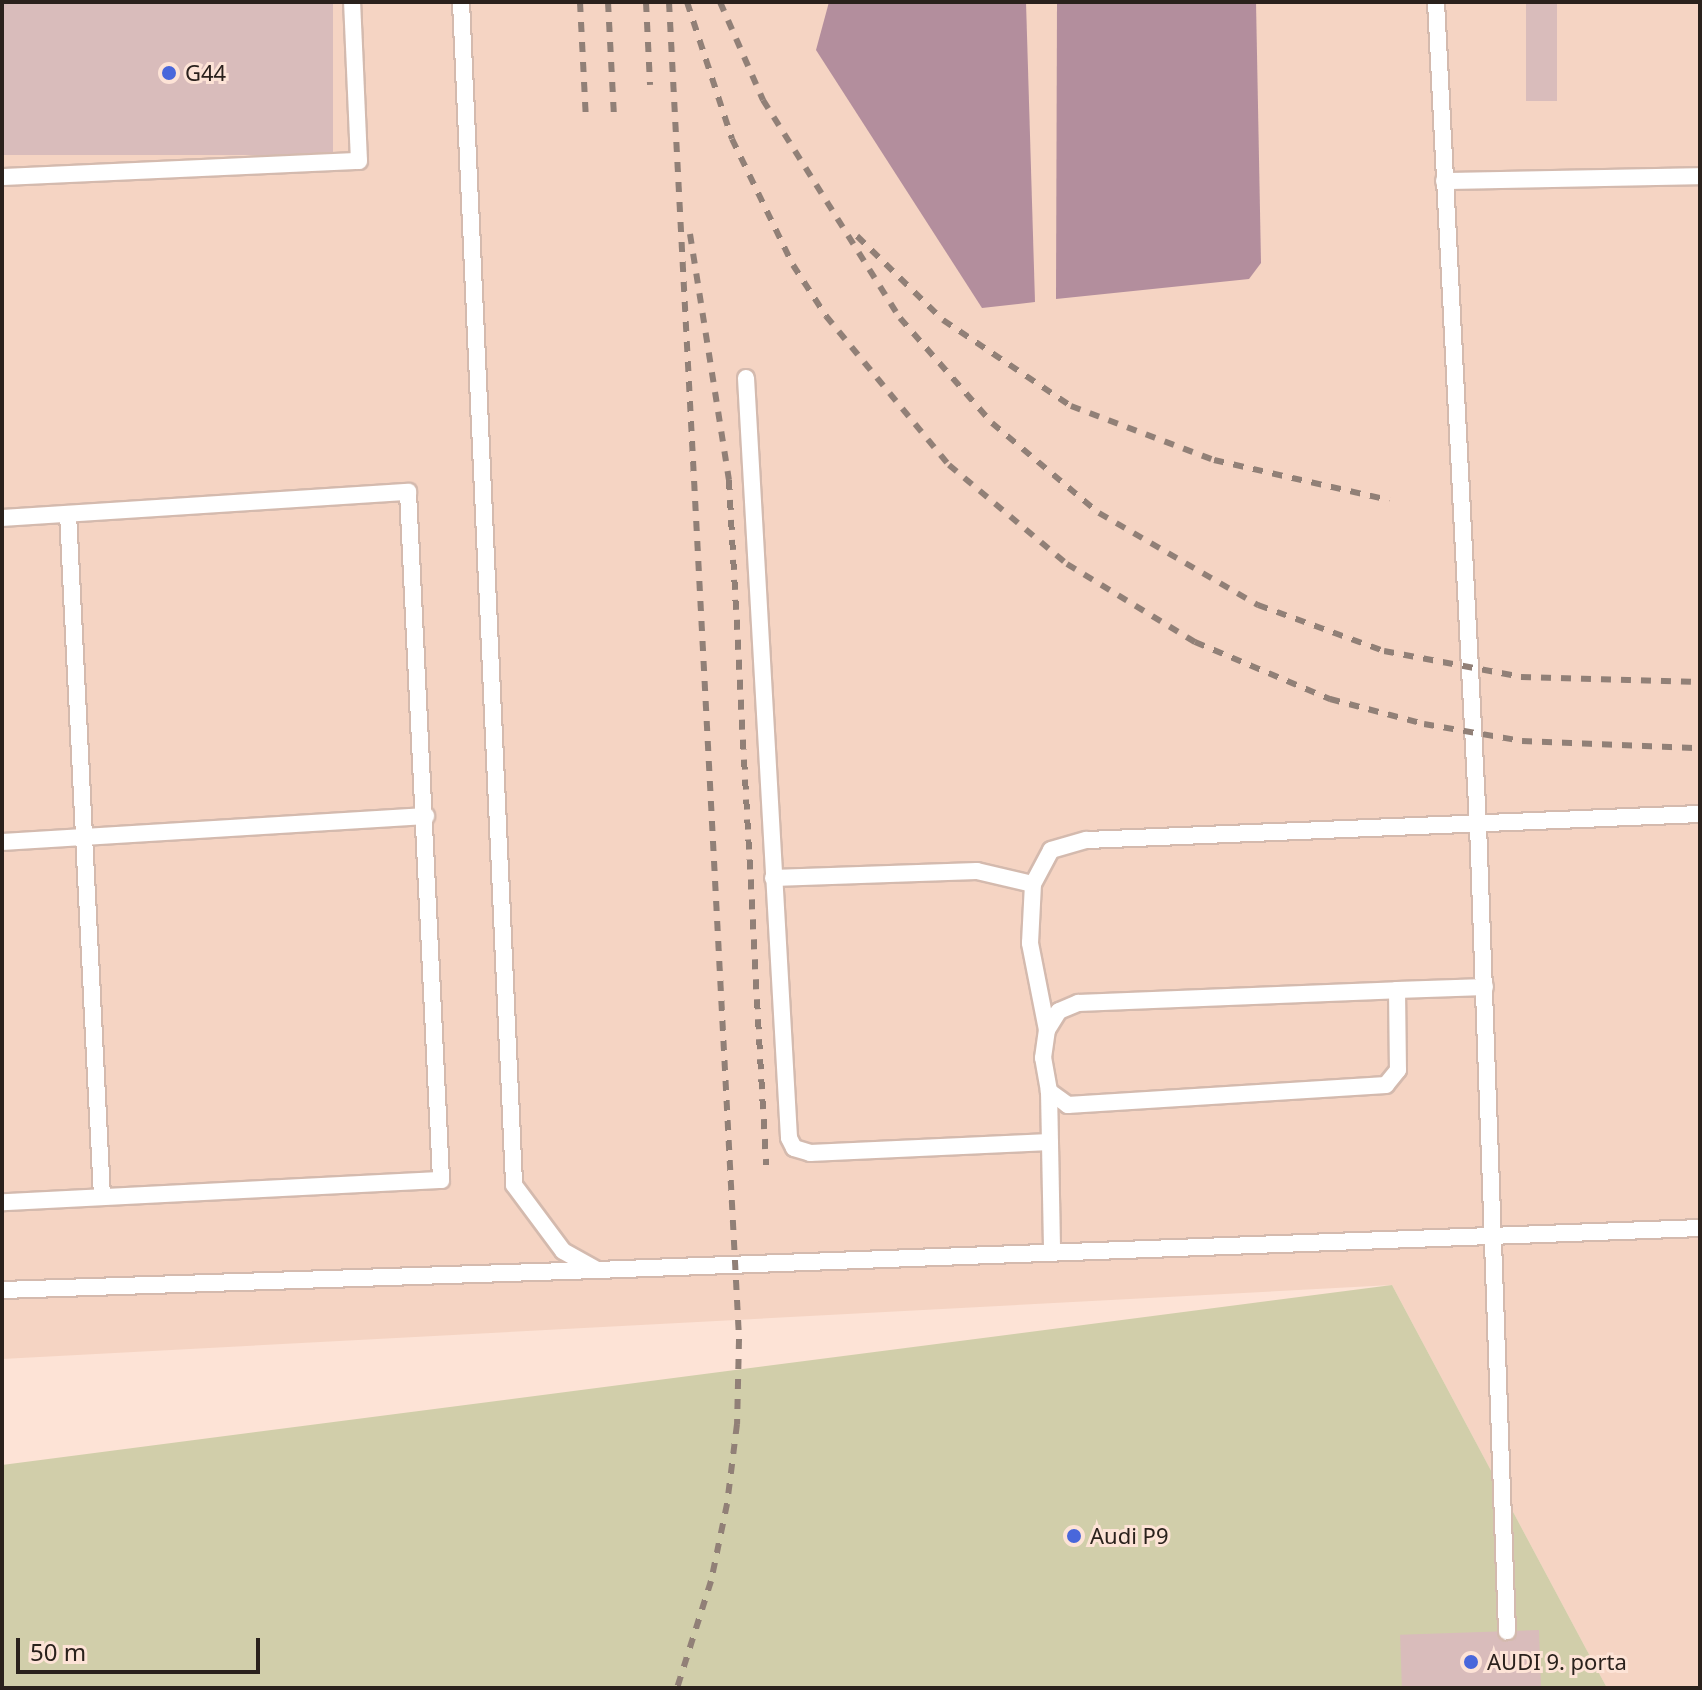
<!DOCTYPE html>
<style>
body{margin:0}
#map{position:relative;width:1702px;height:1690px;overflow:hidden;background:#fde3d6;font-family:"Noto Sans",sans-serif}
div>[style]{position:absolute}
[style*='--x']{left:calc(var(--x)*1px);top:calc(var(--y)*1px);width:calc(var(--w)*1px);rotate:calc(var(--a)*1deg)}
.built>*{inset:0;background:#f5d4c3}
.green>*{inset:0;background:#d1ceaa}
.water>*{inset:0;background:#b38e9d}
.building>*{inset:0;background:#d9bcbb;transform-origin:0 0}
.roads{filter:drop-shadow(2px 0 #d4baae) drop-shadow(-2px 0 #d4baae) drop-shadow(0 2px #d4baae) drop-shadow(0 -2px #d4baae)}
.service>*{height:16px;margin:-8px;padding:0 8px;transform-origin:8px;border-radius:8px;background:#fff}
.rail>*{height:6px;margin-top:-3px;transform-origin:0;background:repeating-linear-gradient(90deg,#918077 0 10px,transparent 0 20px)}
.dots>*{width:22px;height:22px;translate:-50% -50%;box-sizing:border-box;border:4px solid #fde3d6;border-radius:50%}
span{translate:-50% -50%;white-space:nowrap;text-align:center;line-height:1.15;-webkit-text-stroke:6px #fde3d6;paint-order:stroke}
.poi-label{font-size:22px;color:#2a211c}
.left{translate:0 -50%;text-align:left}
.frame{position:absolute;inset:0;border:4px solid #2a211c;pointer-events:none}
.scale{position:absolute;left:16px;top:1638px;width:244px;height:36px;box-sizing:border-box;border:4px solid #2a211c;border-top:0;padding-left:10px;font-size:24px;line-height:28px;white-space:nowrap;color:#2a211c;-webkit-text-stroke:6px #fde3d6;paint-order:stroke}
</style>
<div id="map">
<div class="built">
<div style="clip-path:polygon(2px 2px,1700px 2px,1700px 1688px,1607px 1688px,1392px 1285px,2px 1359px)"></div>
</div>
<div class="green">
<div style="clip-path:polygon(1392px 1285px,1607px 1688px,2px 1688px,2px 1465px)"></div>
</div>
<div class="water">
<div style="clip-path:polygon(829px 2px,1026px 2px,1035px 302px,982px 308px,816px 50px)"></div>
<div style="clip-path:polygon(1057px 2px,1256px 2px,1261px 263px,1249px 279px,1056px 299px)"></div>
</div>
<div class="building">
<div style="left:2px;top:2px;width:331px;height:153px"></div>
<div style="left:1526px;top:2px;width:31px;height:99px"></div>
<div style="left:1539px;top:1630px;width:58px;height:139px;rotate:88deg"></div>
</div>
<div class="roads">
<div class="service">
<div style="--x:461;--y:2;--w:1184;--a:87.43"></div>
<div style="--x:514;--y:1185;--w:82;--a:53.4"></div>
<div style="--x:563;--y:1251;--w:39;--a:29"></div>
<div style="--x:597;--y:1270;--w:1104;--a:-2.18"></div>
<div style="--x:1436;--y:2;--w:824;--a:87.08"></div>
<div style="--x:1478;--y:825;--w:807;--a:87.94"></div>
<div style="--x:2;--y:177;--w:357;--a:-2.6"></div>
<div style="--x:359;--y:161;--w:159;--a:-92.5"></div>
<div style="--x:1444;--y:181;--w:256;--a:-1.1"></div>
<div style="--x:746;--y:378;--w:761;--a:86.76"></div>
<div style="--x:789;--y:1138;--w:11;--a:63"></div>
<div style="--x:794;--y:1148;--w:17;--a:17"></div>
<div style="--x:810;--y:1153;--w:240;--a:-2.6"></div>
<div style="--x:68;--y:514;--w:684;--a:87.15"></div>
<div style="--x:2;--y:518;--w:407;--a:-3.7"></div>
<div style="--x:408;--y:492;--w:689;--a:87.25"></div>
<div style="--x:441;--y:1180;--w:440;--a:177.1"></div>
<div style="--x:2;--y:842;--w:425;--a:-3.5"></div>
<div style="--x:773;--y:878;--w:204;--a:-2"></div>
<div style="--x:977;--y:871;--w:57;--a:13.1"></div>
<div style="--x:1397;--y:990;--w:80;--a:89.3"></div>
<div style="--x:1398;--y:1070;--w:19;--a:129"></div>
<div style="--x:1386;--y:1085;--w:319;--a:176.4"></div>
<div style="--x:1068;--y:1105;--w:24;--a:-144"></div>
<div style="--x:1049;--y:1091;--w:34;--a:-100"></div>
<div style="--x:1043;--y:1058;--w:28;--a:-82"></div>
<div style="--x:1047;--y:1030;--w:22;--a:-58"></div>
<div style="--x:1059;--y:1011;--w:21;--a:-23"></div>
<div style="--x:1078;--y:1003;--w:319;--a:-2.3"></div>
<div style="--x:1397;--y:990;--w:88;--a:-2"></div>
<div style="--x:1047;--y:1030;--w:89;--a:-101.1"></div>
<div style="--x:1030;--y:943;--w:59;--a:-87.1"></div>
<div style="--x:1033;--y:884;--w:38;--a:-62"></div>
<div style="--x:1051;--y:850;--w:37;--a:-16"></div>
<div style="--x:1087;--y:840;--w:614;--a:-2.43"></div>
<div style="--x:1049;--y:1091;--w:162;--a:88.9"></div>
<div style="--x:2;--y:1290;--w:594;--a:-1.93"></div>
</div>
</div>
<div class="rail">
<div style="--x:580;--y:2;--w:118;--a:87.1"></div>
<div style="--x:608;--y:2;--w:116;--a:87"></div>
<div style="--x:646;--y:2;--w:83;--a:87.2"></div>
<div style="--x:669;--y:2;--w:1339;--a:87"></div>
<div style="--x:739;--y:1339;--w:85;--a:91.3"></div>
<div style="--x:737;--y:1424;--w:81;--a:97.1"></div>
<div style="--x:727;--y:1504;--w:79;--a:101.7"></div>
<div style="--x:711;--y:1581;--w:112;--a:107.6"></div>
<div style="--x:687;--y:2;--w:144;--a:71.8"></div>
<div style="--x:732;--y:139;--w:140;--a:64.2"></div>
<div style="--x:793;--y:265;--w:61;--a:57.1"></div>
<div style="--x:826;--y:316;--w:193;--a:50.5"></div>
<div style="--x:949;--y:465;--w:154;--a:40"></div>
<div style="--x:1067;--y:564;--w:150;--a:31.4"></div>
<div style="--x:1195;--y:642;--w:147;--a:22.9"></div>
<div style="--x:1330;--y:699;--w:97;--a:14.9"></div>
<div style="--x:1424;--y:724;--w:99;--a:9.8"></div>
<div style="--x:1522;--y:741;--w:178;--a:2.3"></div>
<div style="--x:720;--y:2;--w:107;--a:66.3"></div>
<div style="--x:763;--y:100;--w:257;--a:57.9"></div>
<div style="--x:900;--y:318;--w:140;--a:48.8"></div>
<div style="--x:992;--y:423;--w:140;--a:40.1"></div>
<div style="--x:1099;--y:513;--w:184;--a:30.1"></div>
<div style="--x:1258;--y:605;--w:134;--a:20.1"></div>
<div style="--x:1384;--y:651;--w:139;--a:10.7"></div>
<div style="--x:1521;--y:677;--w:179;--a:1.6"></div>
<div style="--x:690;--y:234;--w:249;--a:81"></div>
<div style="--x:729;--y:480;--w:686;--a:86.91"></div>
<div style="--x:857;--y:236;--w:120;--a:44.3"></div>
<div style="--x:943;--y:320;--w:154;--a:33.9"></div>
<div style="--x:1071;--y:406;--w:153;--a:20.7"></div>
<div style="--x:1214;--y:460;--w:180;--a:12.9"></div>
</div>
<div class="dots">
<div style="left:169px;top:73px;background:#4967db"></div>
<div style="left:1074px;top:1536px;background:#4967db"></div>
<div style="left:1471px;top:1662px;background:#4967db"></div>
</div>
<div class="poi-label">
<span class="left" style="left:185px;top:73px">G44</span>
<span class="left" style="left:1090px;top:1536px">Audi P9</span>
<span class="left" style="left:1487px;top:1662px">AUDI 9. porta</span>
</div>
<div class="frame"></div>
<div class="scale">50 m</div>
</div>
